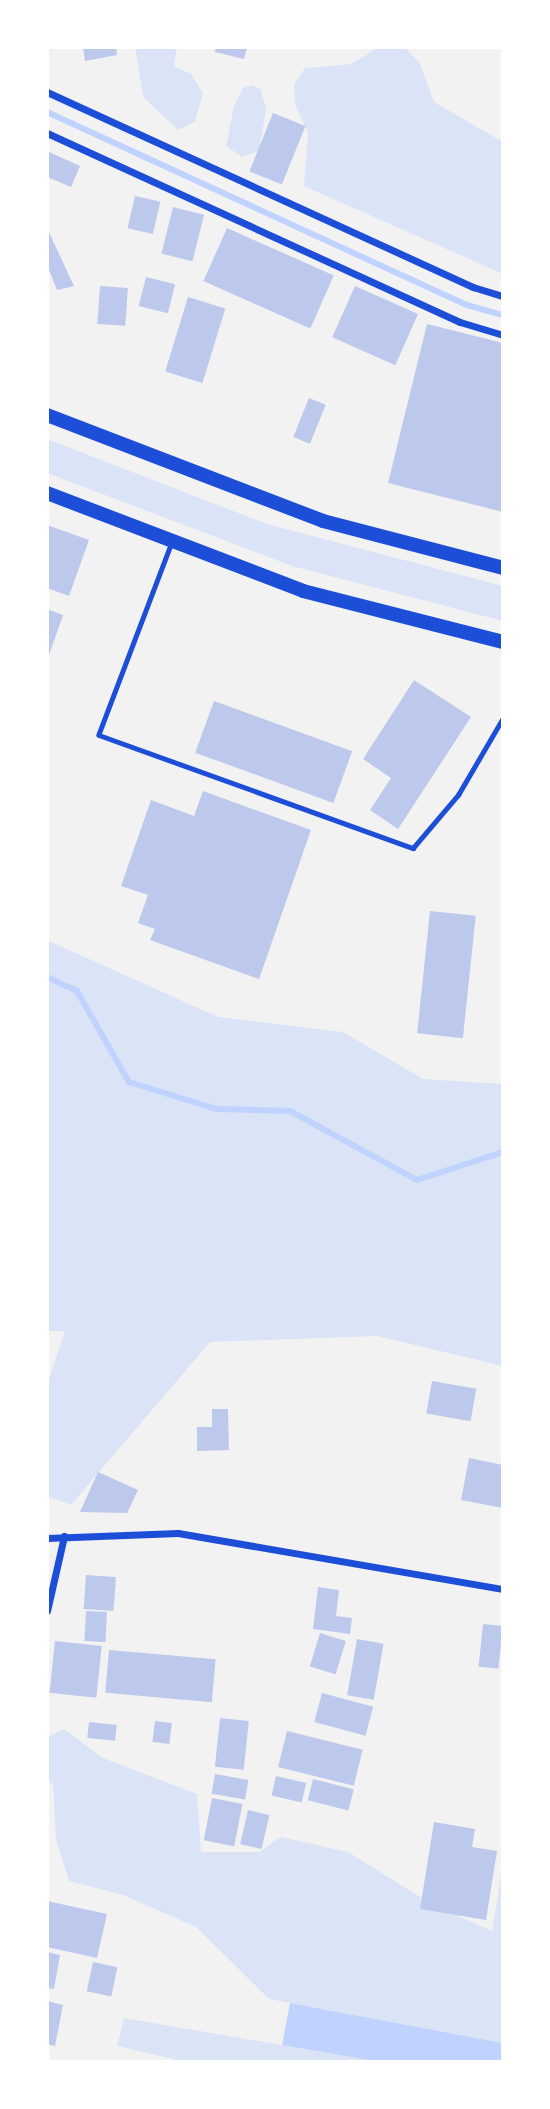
<!DOCTYPE html>
<style>
body{margin:0}
#map{position:relative;width:550px;height:2109px;overflow:hidden;background:#f2f2f2;font-family:Arial,sans-serif}
div>[style]{position:absolute}
[style*='--x']{left:calc(var(--x)*1px);top:calc(var(--y)*1px);width:calc(var(--w)*1px);rotate:calc(var(--a)*1deg)}
.green>*{inset:0;background:#dbe4f7}
.water>*{inset:0;background:#bfd3fe}
.stream>*{height:6px;margin:-3px;padding:0 3px;transform-origin:3px;border-radius:3px;background:#bfd3fe}
.building>*{inset:0;background:#bdc9ec;transform-origin:0 0}
.service>*{height:4.5px;margin:-2.25px;padding:0 2.25px;transform-origin:2.25px;border-radius:2.25px;background:#1d4ed8}
.minor>*{height:7px;margin:-3.5px;padding:0 3.5px;transform-origin:3.5px;border-radius:3.5px;background:#1d4ed8}
.primary>*{height:14px;margin:-7px;padding:0 7px;transform-origin:7px;border-radius:7px;background:#1d4ed8}
span{translate:-50% -50%;white-space:nowrap;text-align:center;line-height:1.15;-webkit-text-stroke:7px #fff;paint-order:stroke}
.frame{position:absolute;inset:0;border:49px solid #fff;pointer-events:none}
</style>
<div id="map">
<div class="green">
<div style="clip-path:polygon(135px 47px,177px 47px,174px 66px,191px 74px,203px 93px,195px 122px,178px 130px,143px 97px)"></div>
<div style="clip-path:polygon(379px 47px,405px 48px,420px 63px,434px 102px,503px 142px,503px 274px,304px 186px,308px 133px,295px 104px,294px 84px,305px 68px,351px 64px)"></div>
<div style="clip-path:polygon(252px 85px,261px 90px,266px 109px,259px 151px,242px 157px,226px 146px,234px 106px,243px 88px)"></div>
<div style="clip-path:polygon(47px 439px,267px 524px,503px 586px,503px 621px,292px 566px,47px 473px)"></div>
<div style="clip-path:polygon(47px 940px,218px 1017px,343px 1032px,423px 1079px,503px 1084px,503px 1366px,377px 1336px,210px 1342px,71px 1505px,47px 1496px,47px 1385px,65px 1331px,47px 1331px)"></div>
<div style="clip-path:polygon(64px 1729px,103px 1758px,197px 1794px,201px 1852px,259px 1852px,281px 1837px,348px 1852px,430px 1903px,492px 1931px,503px 1864px,503px 2043px,269px 1999px,196px 1927px,123px 1895px,69px 1881px,56px 1840px,53px 1785px,47px 1779px,47px 1737px)"></div>
<div style="clip-path:polygon(124px 2018px,380px 2062px,186px 2062px,117px 2046px)"></div>
</div>
<div class="water">
<div style="clip-path:polygon(290px 2003px,503px 2043px,503px 2062px,380px 2062px,282px 2045px)"></div>
</div>
<div class="stream">
<div style="--x:47;--y:112;--w:462;--a:24.7"></div>
<div style="--x:467;--y:305;--w:37;--a:16"></div>
<div style="--x:47;--y:977;--w:33;--a:25"></div>
<div style="--x:77;--y:991;--w:105;--a:60.3"></div>
<div style="--x:129;--y:1082;--w:91;--a:17.2"></div>
<div style="--x:216;--y:1109;--w:74;--a:1.5"></div>
<div style="--x:290;--y:1111;--w:145;--a:28.5"></div>
<div style="--x:417;--y:1180;--w:90;--a:-18"></div>
</div>
<div class="building">
<div style="clip-path:polygon(83px 47px,116px 47px,117px 55px,85px 61px)"></div>
<div style="clip-path:polygon(216px 47px,247px 47px,244px 59px,215px 52px)"></div>
<div style="left:273px;top:113px;width:35px;height:63px;rotate:22deg"></div>
<div style="clip-path:polygon(47px 151px,80px 166px,71px 187px,47px 177px)"></div>
<div style="left:135px;top:196px;width:26px;height:33px;rotate:13deg"></div>
<div style="left:173px;top:207px;width:32px;height:48px;rotate:14deg"></div>
<div style="clip-path:polygon(47px 228px,74px 286px,57px 290px,47px 265px)"></div>
<div style="left:227px;top:228px;width:117px;height:58px;rotate:24deg"></div>
<div style="left:146px;top:277px;width:30px;height:30px;rotate:14deg"></div>
<div style="left:100px;top:286px;width:28px;height:38px;rotate:4deg"></div>
<div style="left:355px;top:286px;width:69px;height:56px;rotate:24deg"></div>
<div style="left:188px;top:297px;width:39px;height:78px;rotate:17deg"></div>
<div style="clip-path:polygon(427px 324px,503px 343px,503px 512px,388px 483px)"></div>
<div style="left:309px;top:398px;width:18px;height:42px;rotate:22deg"></div>
<div style="clip-path:polygon(47px 525px,89px 540px,69px 596px,47px 588px)"></div>
<div style="clip-path:polygon(47px 609px,63px 615px,48px 658px,47px 658px)"></div>
<div style="clip-path:polygon(414px 680px,471px 717px,398px 829px,370px 810px,391px 778px,363px 759px)"></div>
<div style="left:214px;top:701px;width:147px;height:55px;rotate:20deg"></div>
<div style="clip-path:polygon(203px 791px,311px 830px,259px 979px,150px 940px,155px 929px,138px 923px,148px 895px,121px 886px,151px 800px,194px 816px)"></div>
<div style="left:430px;top:911px;width:46px;height:123px;rotate:6deg"></div>
<div style="left:432px;top:1381px;width:45px;height:33px;rotate:10deg"></div>
<div style="clip-path:polygon(212px 1409px,228px 1409px,229px 1450px,197px 1451px,197px 1427px,212px 1427px)"></div>
<div style="clip-path:polygon(469px 1458px,503px 1465px,503px 1508px,461px 1500px)"></div>
<div style="clip-path:polygon(98px 1472px,138px 1490px,127px 1513px,80px 1512px)"></div>
<div style="left:86px;top:1575px;width:30px;height:34px;rotate:4deg"></div>
<div style="clip-path:polygon(318px 1587px,339px 1590px,336px 1616px,352px 1618px,350px 1634px,313px 1629px)"></div>
<div style="left:86px;top:1611px;width:21px;height:30px;rotate:3deg"></div>
<div style="left:483px;top:1624px;width:20px;height:43px;rotate:6deg"></div>
<div style="left:320px;top:1633px;width:27px;height:35px;rotate:17deg"></div>
<div style="left:357px;top:1639px;width:27px;height:57px;rotate:10deg"></div>
<div style="left:55px;top:1641px;width:47px;height:52px;rotate:6deg"></div>
<div style="left:109px;top:1650px;width:107px;height:43px;rotate:5deg"></div>
<div style="left:322px;top:1693px;width:53px;height:30px;rotate:15deg"></div>
<div style="left:220px;top:1718px;width:29px;height:49px;rotate:6deg"></div>
<div style="left:155px;top:1721px;width:17px;height:21px;rotate:7deg"></div>
<div style="left:89px;top:1722px;width:28px;height:16px;rotate:6deg"></div>
<div style="left:287px;top:1731px;width:78px;height:37px;rotate:14deg"></div>
<div style="left:215px;top:1774px;width:34px;height:20px;rotate:10deg"></div>
<div style="left:276px;top:1776px;width:31px;height:20px;rotate:13deg"></div>
<div style="left:313px;top:1779px;width:42px;height:22px;rotate:14deg"></div>
<div style="left:212px;top:1798px;width:31px;height:43px;rotate:11deg"></div>
<div style="left:248px;top:1810px;width:22px;height:35px;rotate:13deg"></div>
<div style="clip-path:polygon(434px 1822px,475px 1829px,472px 1847px,497px 1851px,486px 1920px,420px 1909px)"></div>
<div style="clip-path:polygon(47px 1901px,107px 1914px,97px 1958px,47px 1947px)"></div>
<div style="clip-path:polygon(47px 1952px,60px 1955px,54px 1989px,47px 1988px)"></div>
<div style="left:93px;top:1962px;width:25px;height:30px;rotate:12deg"></div>
<div style="clip-path:polygon(47px 2001px,63px 2005px,55px 2046px,47px 2044px)"></div>
</div>
<div class="service">
<div style="--x:171;--y:545;--w:203;--a:110.8"></div>
<div style="--x:99;--y:735;--w:334;--a:19.8"></div>
<div style="--x:413;--y:848;--w:70;--a:-49.7"></div>
<div style="--x:458;--y:795;--w:89;--a:-59.7"></div>
</div>
<div class="minor">
<div style="--x:47;--y:92;--w:469;--a:24.6"></div>
<div style="--x:473;--y:287;--w:31;--a:17"></div>
<div style="--x:47;--y:133;--w:454;--a:24.6"></div>
<div style="--x:460;--y:322;--w:45;--a:16.8"></div>
<div style="--x:47;--y:1538;--w:131;--a:-2.2"></div>
<div style="--x:178;--y:1533;--w:330;--a:9.8"></div>
<div style="--x:47;--y:1611;--w:77;--a:-77.2"></div>
</div>
<div class="primary">
<div style="--x:47;--y:415;--w:296;--a:21"></div>
<div style="--x:323;--y:521;--w:186;--a:14.6"></div>
<div style="--x:47;--y:493;--w:274;--a:20.9"></div>
<div style="--x:303;--y:591;--w:206;--a:14.3"></div>
</div>
<div class="frame"></div>
</div>
